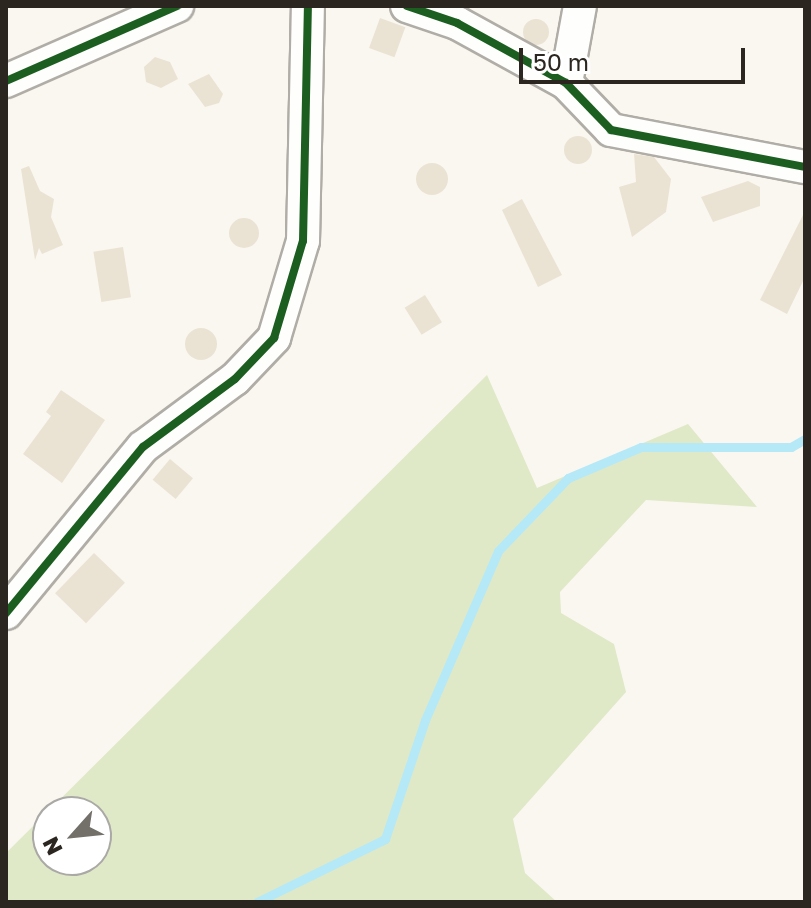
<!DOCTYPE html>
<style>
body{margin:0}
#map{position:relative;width:811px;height:908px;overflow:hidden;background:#faf7f0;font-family:"Golos Text",sans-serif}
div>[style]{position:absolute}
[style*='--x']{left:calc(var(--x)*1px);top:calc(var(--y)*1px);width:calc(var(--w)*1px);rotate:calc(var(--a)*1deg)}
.green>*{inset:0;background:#dfe9c7}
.stream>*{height:9px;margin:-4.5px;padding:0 4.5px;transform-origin:4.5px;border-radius:4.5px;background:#b5e9f7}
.building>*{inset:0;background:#eae3d4;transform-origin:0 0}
.round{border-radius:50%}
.roads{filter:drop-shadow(2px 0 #b0ada7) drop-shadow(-2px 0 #b0ada7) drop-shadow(0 2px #b0ada7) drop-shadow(0 -2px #b0ada7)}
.minor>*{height:32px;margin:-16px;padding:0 16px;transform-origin:16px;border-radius:16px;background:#fefefd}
.cycleway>*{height:8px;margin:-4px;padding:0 4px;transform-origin:4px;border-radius:4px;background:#1b5e20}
span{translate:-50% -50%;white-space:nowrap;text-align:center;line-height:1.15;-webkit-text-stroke:7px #fff;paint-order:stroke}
.frame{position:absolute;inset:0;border:8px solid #2b2720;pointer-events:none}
.north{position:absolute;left:32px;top:796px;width:80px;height:80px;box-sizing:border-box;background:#fff;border:2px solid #aaa9a6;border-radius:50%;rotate:243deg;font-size:22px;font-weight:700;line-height:32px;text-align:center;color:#2b2720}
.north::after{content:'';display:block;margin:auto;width:28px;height:36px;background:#737069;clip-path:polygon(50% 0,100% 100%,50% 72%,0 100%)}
.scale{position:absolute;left:519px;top:48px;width:226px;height:36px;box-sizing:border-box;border:4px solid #2b2720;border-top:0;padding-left:10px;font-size:24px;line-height:28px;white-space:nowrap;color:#2b2720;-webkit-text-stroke:6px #fff;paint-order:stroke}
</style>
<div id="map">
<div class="green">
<div style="clip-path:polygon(evenodd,487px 375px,537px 488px,688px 424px,757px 507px,646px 500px,560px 592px,561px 613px,614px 644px,626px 692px,513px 819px,525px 873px,557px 902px,6px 902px,6px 853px,487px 375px,48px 812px,96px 812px,96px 860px,48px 860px,48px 812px)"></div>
</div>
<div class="stream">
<div style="--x:257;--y:902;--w:143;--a:-26.2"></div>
<div style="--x:385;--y:839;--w:126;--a:-71.4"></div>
<div style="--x:425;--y:720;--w:184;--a:-66.6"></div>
<div style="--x:498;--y:551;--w:101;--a:-46.2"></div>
<div style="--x:568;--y:478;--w:79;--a:-23"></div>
<div style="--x:641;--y:447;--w:150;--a:0"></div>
<div style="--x:791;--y:447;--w:16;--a:-30"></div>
</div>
<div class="building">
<div style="left:380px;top:18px;width:27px;height:32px;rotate:20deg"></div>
<div class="round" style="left:523px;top:19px;width:26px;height:26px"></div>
<div style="clip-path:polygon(155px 57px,170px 62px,178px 79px,161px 88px,146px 82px,144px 67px)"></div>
<div style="clip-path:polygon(209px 74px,223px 94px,219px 103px,205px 107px,188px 84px)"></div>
<div class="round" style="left:564px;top:136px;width:28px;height:28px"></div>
<div style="clip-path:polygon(634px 154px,654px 157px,671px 179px,666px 212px,632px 237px,619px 187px,636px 182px)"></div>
<div class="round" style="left:416px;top:163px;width:32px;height:32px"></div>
<div style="clip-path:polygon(29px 166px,40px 191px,54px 199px,51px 217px,63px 245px,42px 254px,39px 248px,35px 260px,21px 169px)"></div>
<div style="clip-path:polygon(748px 181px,760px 187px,760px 206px,713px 222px,701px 197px)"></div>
<div style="clip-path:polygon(522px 199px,562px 275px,538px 287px,502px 210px)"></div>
<div style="clip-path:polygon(805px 211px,805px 277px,787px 314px,760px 300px)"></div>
<div class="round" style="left:229px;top:218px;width:30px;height:30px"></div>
<div style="left:123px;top:247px;width:51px;height:30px;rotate:81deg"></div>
<div style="left:425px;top:295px;width:32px;height:24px;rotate:58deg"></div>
<div class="round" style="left:185px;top:328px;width:32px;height:32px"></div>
<div style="clip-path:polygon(61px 390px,105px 420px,62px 483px,23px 454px,51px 416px,46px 412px)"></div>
<div style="left:170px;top:459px;width:30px;height:27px;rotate:40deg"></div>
<div style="left:94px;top:553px;width:43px;height:56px;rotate:44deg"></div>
</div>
<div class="roads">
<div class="minor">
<div style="--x:407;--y:6;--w:53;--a:18.8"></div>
<div style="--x:457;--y:23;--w:124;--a:28.8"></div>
<div style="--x:566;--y:83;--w:65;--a:46.2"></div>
<div style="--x:611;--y:130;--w:197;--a:10.8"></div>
<div style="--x:6;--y:81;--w:187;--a:-23.7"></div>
<div style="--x:566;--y:83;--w:78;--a:-79.7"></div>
<div style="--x:6;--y:613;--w:215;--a:-50.5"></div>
<div style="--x:143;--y:447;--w:114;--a:-36.5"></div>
<div style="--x:235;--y:379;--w:57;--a:-46.4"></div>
<div style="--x:274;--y:338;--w:101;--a:-73.4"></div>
<div style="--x:303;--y:241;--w:235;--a:-88.8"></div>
</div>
</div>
<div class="cycleway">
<div style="--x:407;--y:6;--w:53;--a:18.8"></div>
<div style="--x:457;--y:23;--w:124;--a:28.8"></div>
<div style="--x:566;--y:83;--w:65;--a:46.2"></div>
<div style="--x:611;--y:130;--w:197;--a:10.8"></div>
<div style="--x:6;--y:81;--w:187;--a:-23.7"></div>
<div style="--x:6;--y:613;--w:215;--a:-50.5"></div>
<div style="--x:143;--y:447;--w:114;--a:-36.5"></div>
<div style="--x:235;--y:379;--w:57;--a:-46.4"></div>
<div style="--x:274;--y:338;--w:101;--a:-73.4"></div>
<div style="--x:303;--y:241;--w:235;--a:-88.8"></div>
</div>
<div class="frame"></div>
<div class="north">N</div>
<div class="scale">50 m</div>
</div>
